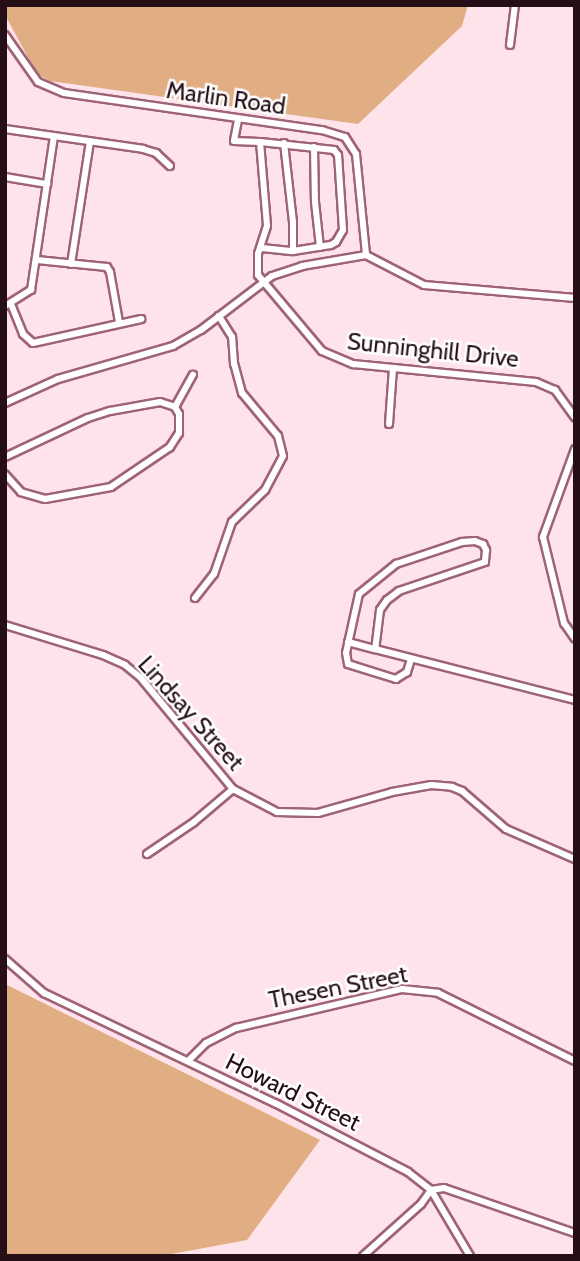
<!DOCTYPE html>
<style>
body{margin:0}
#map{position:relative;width:580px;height:1261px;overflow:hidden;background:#ffe3ea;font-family:Cabin,sans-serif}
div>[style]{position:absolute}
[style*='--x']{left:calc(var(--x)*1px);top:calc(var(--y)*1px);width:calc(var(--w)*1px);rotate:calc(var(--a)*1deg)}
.green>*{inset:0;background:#e1ae84}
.roads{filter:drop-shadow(2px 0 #9f6376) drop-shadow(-2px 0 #9f6376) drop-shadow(0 2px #9f6376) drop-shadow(0 -2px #9f6376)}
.minor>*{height:6px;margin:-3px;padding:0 3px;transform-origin:3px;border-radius:3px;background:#fff}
span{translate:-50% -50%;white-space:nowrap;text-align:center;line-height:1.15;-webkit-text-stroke:5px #fff;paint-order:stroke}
.street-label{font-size:24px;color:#250e16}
.frame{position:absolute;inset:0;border:7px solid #250e16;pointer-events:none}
</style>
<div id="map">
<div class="green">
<div style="clip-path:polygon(5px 5px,468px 5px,462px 26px,358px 124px,50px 81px,37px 74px,5px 15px)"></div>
<div style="clip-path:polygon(5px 984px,320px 1140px,247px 1240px,161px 1256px,5px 1256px)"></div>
</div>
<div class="roads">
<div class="minor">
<div style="--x:5;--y:35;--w:57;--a:54.9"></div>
<div style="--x:38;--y:82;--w:28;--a:23"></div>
<div style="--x:64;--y:93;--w:261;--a:8.2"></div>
<div style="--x:322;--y:130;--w:24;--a:17"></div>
<div style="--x:345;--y:137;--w:20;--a:57"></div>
<div style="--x:356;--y:154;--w:101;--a:84.3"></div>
<div style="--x:510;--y:45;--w:40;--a:-82.9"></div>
<div style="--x:238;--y:120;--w:21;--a:101"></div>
<div style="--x:234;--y:141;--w:26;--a:2"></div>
<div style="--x:5;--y:129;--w:139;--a:8.2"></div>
<div style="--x:143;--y:149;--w:14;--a:17"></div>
<div style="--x:156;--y:153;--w:19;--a:43"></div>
<div style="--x:284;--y:143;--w:80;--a:83.5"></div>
<div style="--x:293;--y:222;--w:29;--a:90"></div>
<div style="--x:314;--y:147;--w:55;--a:89"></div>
<div style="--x:315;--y:202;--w:45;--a:83.7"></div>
<div style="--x:5;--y:177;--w:43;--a:9.5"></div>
<div style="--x:262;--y:248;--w:31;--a:6"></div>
<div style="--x:293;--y:251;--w:38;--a:-9"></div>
<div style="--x:331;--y:245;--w:6;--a:-31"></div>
<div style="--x:336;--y:242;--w:14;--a:-60"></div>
<div style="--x:343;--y:230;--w:75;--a:-93.8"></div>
<div style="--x:338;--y:155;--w:6;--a:-129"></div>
<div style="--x:334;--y:150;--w:74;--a:-173.8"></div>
<div style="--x:260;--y:142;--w:84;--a:85.2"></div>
<div style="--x:267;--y:226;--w:29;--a:108"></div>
<div style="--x:258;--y:254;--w:21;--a:90"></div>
<div style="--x:258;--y:275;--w:99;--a:49.9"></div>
<div style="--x:322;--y:351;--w:34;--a:23"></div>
<div style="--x:353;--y:364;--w:184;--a:5.6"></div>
<div style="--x:536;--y:382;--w:21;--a:23"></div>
<div style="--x:555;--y:390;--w:34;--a:54"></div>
<div style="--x:366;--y:255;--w:65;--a:27.3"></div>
<div style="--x:424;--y:285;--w:152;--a:4.9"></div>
<div style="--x:37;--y:260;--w:70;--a:5.7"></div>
<div style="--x:107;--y:267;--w:6;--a:59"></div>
<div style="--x:110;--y:272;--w:51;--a:79.8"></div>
<div style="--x:71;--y:264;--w:124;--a:-81.2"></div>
<div style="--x:11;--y:304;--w:32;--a:68"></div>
<div style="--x:23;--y:334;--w:13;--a:42"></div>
<div style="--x:33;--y:343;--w:111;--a:-12.5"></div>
<div style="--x:5;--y:306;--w:31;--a:-32"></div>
<div style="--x:31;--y:290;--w:155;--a:-81.5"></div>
<div style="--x:5;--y:403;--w:58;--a:-24.4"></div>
<div style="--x:58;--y:379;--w:120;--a:-16"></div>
<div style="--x:173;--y:346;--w:32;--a:-30"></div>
<div style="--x:201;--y:330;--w:89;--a:-37.3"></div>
<div style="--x:272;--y:276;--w:32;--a:-18"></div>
<div style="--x:302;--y:266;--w:65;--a:-9.8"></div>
<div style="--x:175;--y:407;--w:37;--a:-61"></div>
<div style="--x:389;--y:424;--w:56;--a:-85.9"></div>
<div style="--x:575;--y:449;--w:94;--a:110"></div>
<div style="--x:543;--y:537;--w:89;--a:76.3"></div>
<div style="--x:564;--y:623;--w:19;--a:55"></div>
<div style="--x:5;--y:457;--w:92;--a:-25.2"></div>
<div style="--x:88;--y:418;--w:23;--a:-18"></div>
<div style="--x:110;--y:411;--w:51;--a:-10.2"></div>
<div style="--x:160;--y:402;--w:16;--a:18"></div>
<div style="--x:175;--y:407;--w:8;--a:60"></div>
<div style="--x:179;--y:414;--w:19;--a:90"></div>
<div style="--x:179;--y:433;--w:17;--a:123"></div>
<div style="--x:170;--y:447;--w:71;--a:145.9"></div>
<div style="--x:111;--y:487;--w:67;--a:169.7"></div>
<div style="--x:45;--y:499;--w:25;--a:-164"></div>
<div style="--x:21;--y:492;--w:24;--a:-132"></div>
<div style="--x:195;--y:598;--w:31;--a:-52"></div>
<div style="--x:214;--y:574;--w:55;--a:-70.9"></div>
<div style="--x:232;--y:522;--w:46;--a:-44.1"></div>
<div style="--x:265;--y:490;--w:38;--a:-62"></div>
<div style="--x:283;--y:456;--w:21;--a:-104"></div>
<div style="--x:278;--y:436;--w:56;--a:-129.9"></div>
<div style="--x:242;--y:393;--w:30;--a:-105"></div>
<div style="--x:234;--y:364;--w:27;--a:-94"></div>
<div style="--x:232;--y:337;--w:25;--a:-122"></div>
<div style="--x:5;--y:625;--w:102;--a:17"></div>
<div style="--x:103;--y:655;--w:24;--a:24"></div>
<div style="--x:125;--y:665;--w:19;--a:39"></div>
<div style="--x:140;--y:677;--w:146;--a:50.3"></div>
<div style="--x:233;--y:789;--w:50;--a:27.6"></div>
<div style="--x:277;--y:812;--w:41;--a:1.4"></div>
<div style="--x:318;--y:813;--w:77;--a:-15.8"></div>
<div style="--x:392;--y:792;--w:40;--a:-10"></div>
<div style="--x:431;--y:785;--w:21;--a:5"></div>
<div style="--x:452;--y:787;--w:11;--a:22"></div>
<div style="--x:462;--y:791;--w:58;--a:40.8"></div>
<div style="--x:506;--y:829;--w:75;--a:23.5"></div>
<div style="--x:348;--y:642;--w:28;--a:15"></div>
<div style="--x:411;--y:659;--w:14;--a:107"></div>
<div style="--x:407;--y:672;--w:13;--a:148"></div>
<div style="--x:396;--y:679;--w:50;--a:-162.6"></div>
<div style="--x:348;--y:664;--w:11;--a:-100"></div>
<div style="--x:346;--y:653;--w:60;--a:-77.6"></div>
<div style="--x:359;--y:594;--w:48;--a:-39"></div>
<div style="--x:396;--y:564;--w:70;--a:-18.4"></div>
<div style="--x:462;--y:542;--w:13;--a:-4"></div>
<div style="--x:475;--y:541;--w:9;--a:21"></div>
<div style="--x:483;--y:544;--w:7;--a:63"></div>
<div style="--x:486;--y:550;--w:12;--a:95"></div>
<div style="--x:485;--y:562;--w:91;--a:161.4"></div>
<div style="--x:399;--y:591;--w:15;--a:143"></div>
<div style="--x:387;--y:600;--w:12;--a:125"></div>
<div style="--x:380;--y:610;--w:39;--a:97"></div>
<div style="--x:375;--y:649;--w:206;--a:14.3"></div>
<div style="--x:147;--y:854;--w:57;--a:-34.2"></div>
<div style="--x:194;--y:822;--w:51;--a:-40.2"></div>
<div style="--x:5;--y:959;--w:52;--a:41.1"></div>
<div style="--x:44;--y:993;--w:256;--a:25.5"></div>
<div style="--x:275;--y:1103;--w:150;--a:27.4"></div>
<div style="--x:408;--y:1172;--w:29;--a:38"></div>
<div style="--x:431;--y:1190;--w:77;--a:59.4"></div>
<div style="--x:188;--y:1061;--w:25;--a:-45"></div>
<div style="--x:206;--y:1043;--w:34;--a:-27"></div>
<div style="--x:236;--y:1028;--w:171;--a:-13.2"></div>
<div style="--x:402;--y:989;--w:36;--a:6"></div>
<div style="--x:438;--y:993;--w:153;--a:26.4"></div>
<div style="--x:431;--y:1190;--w:13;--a:-9"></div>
<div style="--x:444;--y:1188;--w:139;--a:19"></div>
<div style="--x:363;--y:1256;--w:78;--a:-41.9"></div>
<div style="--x:421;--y:1204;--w:17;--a:-54"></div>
</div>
</div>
<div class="street-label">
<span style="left:226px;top:98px;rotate:8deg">Marlin Road</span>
<span style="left:433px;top:350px;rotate:6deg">Sunninghill Drive</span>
<span style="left:191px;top:713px;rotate:48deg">Lindsay Street</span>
<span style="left:338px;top:987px;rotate:-11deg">Thesen Street</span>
<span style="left:293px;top:1092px;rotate:26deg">Howard Street</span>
</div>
<div class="frame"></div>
</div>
